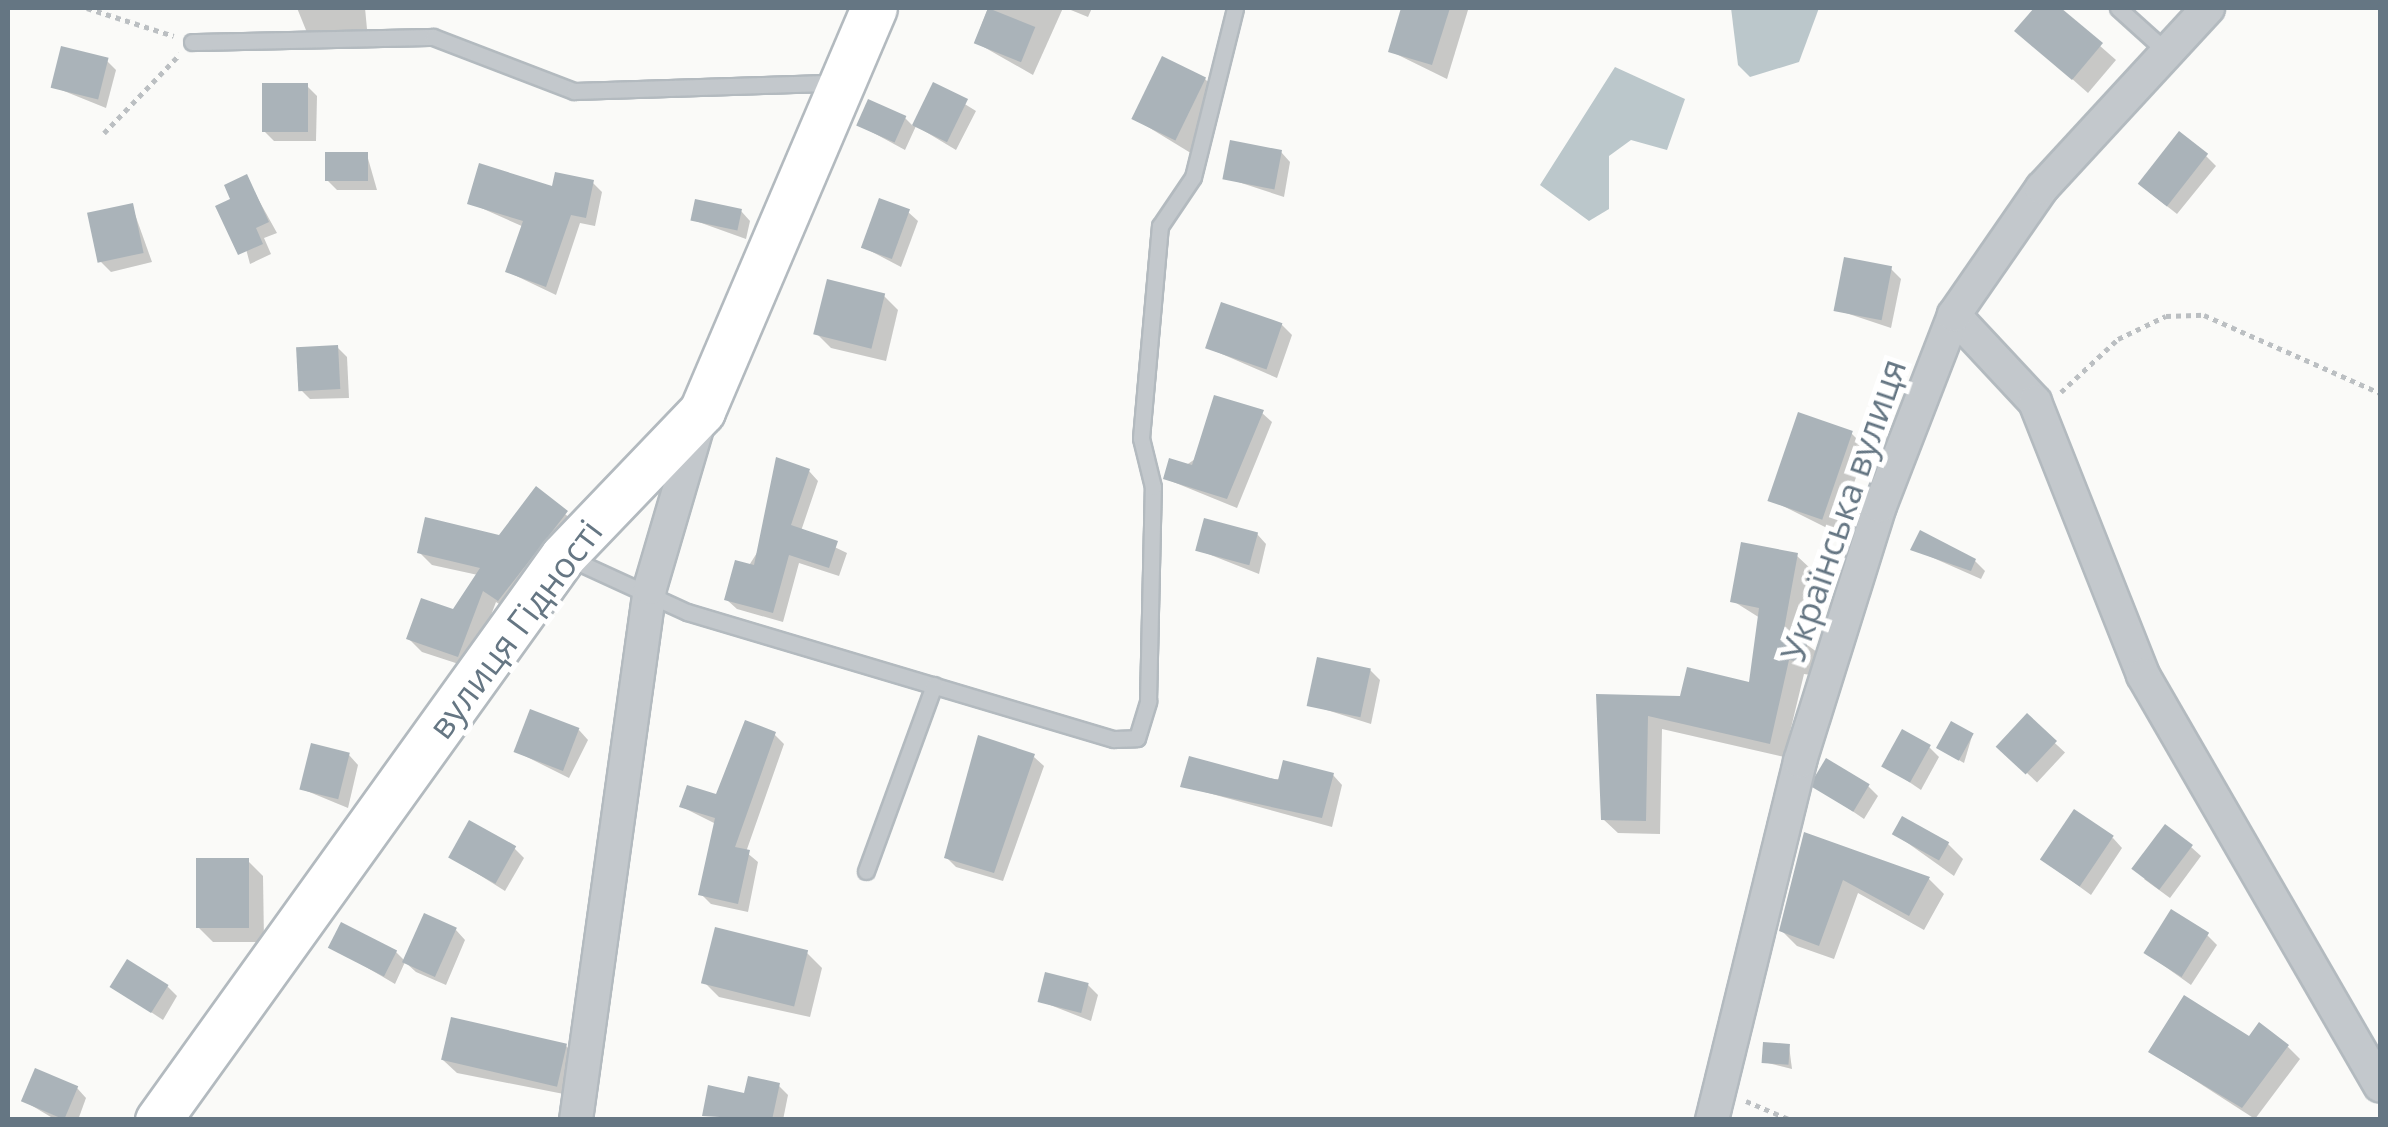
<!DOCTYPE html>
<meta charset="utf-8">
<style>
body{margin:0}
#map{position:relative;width:2388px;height:1127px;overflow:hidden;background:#fafaf8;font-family:"Open Sans",sans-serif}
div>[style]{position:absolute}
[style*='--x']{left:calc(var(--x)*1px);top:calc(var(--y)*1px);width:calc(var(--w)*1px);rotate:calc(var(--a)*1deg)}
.water>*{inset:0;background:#bbc7cb}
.shadow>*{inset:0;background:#0003;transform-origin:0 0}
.building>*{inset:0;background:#aab3b9;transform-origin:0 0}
.path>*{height:5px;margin-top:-2.5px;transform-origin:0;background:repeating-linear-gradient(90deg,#bbbfc2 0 5px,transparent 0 10px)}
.roads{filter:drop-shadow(2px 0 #b3babf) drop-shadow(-2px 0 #b3babf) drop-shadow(0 2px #b3babf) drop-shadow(0 -2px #b3babf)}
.lane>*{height:15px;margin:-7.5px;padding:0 7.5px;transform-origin:7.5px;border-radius:7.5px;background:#c3c8cc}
.street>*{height:32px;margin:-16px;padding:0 16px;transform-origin:16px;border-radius:16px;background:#c3c8cc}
.secondary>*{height:45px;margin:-22.5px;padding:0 22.5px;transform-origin:22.5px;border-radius:22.5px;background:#fff}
span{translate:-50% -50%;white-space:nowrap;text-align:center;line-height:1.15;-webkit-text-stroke:10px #fff;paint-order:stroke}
.street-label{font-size:35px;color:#657683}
.frame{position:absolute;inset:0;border:10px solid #657683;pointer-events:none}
</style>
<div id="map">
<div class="water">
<div style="clip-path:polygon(1731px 8px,1819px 8px,1799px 62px,1750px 77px,1738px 65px)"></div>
<div style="clip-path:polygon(1615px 67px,1685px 99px,1667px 150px,1631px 140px,1609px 156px,1609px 209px,1589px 221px,1540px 185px)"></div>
</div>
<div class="shadow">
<div style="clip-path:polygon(297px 8px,365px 8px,367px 29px,308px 35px)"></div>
<div style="clip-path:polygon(988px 8px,1063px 8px,1033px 75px,975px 42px)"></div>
<div style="clip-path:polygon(1066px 8px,1092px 8px,1088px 17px)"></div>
<div style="clip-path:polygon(1404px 8px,1468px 10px,1447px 79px,1390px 51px)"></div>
<div style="clip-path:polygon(2038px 8px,2057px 8px,2116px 60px,2088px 93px,2018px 31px)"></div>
<div style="clip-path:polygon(106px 60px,116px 70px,106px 108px,54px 87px)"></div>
<div style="clip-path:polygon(1205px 79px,1220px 94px,1194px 155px,1135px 119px)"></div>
<div style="clip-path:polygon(934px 85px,976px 111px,956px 150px,916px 126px,905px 150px,859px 125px,905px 118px,913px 126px)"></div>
<div style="clip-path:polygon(307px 86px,317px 96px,316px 141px,274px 141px,264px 131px)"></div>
<div style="clip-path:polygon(1281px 152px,1290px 162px,1284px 197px,1226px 178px)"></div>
<div style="clip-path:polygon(367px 155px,377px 190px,337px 190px,327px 180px)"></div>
<div style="clip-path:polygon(2206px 156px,2216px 166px,2177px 214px,2149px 192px)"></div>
<div style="clip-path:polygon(246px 177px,277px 233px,264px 238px,271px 254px,250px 264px,233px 200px)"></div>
<div style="clip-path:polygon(592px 182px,602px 192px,595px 226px,580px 223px,556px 295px,508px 272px,524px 227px,470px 203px)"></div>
<div style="clip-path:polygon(132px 206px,152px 262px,111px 272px,101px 262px)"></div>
<div style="clip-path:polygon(741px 211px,750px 221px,746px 239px,693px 220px)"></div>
<div style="clip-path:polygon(908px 212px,918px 221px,901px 267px,863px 247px)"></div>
<div style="clip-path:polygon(1891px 269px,1901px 279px,1891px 328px,1837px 310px)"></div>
<div style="clip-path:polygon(883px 295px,898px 310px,886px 361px,831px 348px,816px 333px)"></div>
<div style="clip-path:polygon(1282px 325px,1292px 335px,1277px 378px,1208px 348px)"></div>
<div style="clip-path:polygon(337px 347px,347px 357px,349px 398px,310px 399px,300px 389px)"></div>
<div style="clip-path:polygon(1262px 413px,1272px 422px,1237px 508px,1166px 479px)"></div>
<div style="clip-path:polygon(1851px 433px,1866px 448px,1837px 533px,1769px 499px)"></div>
<div style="clip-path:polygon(809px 471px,818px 481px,801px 531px,847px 553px,839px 576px,799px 563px,783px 622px,737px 609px,727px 600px)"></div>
<div style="clip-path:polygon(537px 490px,579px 526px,512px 612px,496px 602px,471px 668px,422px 652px,409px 639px,454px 612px,478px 575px,432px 565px,419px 552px,500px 538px)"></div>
<div style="clip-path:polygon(1257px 534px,1266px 544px,1259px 574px,1198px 550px)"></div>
<div style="clip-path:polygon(1913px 549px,1975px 561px,1985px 571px,1981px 579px)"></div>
<div style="clip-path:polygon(1797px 556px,1812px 570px,1799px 639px,1821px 655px,1818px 676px,1804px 674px,1784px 757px,1662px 729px,1660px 834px,1618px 833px,1603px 819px,1599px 696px,1682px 698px,1751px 685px,1760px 618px,1733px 601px)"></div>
<div style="clip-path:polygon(1370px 670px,1380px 680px,1371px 724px,1311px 705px)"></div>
<div style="left:2027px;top:717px;width:52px;height:41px;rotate:43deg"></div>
<div style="clip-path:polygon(579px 730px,588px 740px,569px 778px,517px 752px)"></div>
<div style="clip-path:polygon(774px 734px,784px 744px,746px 852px,758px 862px,748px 912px,711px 904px,701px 894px,716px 824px,682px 807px,718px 797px)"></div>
<div style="clip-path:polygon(1972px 736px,1964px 763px,1943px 751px)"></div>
<div style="clip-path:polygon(1929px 747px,1939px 757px,1921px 790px,1884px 765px)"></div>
<div style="clip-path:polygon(349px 755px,358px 765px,348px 808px,302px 789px)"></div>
<div style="clip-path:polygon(1034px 757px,1044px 766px,1003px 881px,956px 867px,946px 857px)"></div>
<div style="clip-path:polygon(1333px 775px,1342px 785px,1332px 827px,1183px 786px)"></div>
<div style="clip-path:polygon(1868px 786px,1878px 796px,1864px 819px,1817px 787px)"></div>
<div style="clip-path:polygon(1895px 834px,1948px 844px,1963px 859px,1954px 876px)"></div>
<div style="clip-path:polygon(1806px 836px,1929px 879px,1944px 894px,1924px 930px,1858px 893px,1834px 959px,1797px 946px,1782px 931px)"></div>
<div style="clip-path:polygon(2113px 838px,2122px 848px,2091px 895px,2043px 860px)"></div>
<div style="clip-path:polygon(2191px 847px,2201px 856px,2170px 898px,2144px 879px)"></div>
<div style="clip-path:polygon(514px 848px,524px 858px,505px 891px,451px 857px)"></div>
<div style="clip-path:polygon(248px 861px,263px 876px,264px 942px,213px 942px,198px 927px)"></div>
<div style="clip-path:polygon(456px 930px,465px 940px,446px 985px,416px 972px,405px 962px,395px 984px,332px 947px,396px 952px,406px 962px)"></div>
<div style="clip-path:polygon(2207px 935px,2217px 945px,2191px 985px,2146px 953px)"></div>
<div style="clip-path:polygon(807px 953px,822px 968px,810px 1017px,719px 997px,704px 982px)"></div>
<div style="clip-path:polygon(1088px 985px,1098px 995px,1091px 1021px,1040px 1001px)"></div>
<div style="clip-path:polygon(167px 986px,177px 996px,163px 1020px,113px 987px)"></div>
<div style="clip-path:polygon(2249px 1039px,2288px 1047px,2300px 1059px,2255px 1119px,2151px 1052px)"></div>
<div style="clip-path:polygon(565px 1045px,579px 1059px,574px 1096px,457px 1073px,443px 1060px)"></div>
<div style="clip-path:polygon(1789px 1046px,1792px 1069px,1764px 1062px)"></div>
<div style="clip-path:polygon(778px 1085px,788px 1095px,783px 1120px,704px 1115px)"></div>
<div style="clip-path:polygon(77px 1088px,86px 1098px,78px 1120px,56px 1120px,24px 1101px)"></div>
</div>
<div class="building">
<div style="left:988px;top:8px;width:51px;height:38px;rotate:22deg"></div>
<div style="clip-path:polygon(1401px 8px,1450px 8px,1432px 65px,1388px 52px)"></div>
<div style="clip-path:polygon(2034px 8px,2061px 8px,2103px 43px,2072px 80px,2014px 31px)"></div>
<div style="left:61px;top:46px;width:49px;height:43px;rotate:14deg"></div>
<div style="left:1162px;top:56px;width:49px;height:70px;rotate:26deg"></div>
<div style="left:933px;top:82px;width:39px;height:48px;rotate:26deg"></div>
<div style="left:262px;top:83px;width:46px;height:49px"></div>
<div style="left:868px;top:99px;width:42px;height:29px;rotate:24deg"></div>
<div style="left:2179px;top:131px;width:37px;height:67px;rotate:38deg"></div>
<div style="left:1230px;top:140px;width:53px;height:40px;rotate:11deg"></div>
<div style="left:325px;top:152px;width:43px;height:29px"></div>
<div style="clip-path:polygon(479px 163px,552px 186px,555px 172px,594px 180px,586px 218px,571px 215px,546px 287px,505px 272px,523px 221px,467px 204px)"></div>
<div style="clip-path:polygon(247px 174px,269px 222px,256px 228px,263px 244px,238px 255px,215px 206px,230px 199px,224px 185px)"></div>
<div style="left:879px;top:198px;width:33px;height:53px;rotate:20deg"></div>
<div style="left:695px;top:199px;width:48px;height:22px;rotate:12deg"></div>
<div style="left:133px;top:203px;width:51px;height:47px;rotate:78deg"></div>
<div style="left:1844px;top:257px;width:49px;height:55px;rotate:11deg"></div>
<div style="left:827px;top:279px;width:60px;height:57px;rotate:14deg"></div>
<div style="left:1221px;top:302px;width:65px;height:49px;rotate:19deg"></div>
<div style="left:338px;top:345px;width:44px;height:42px;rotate:87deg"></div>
<div style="clip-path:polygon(1214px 395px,1264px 410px,1227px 499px,1163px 479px,1169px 458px,1192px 465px)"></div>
<div style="left:1798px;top:412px;width:58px;height:94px;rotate:19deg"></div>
<div style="clip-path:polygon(776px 457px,810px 469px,791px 525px,838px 541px,829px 568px,789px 555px,773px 613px,724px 600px,735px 560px,754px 565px)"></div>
<div style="clip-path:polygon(536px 486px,568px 511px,498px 601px,483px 591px,458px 657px,406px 639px,421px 598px,453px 609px,480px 568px,417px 553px,425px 517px,499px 535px)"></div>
<div style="left:1204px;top:518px;width:56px;height:34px;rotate:15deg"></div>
<div style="clip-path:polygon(1920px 530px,1976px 559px,1971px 571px,1910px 550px)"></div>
<div style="clip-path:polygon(1741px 542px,1798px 553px,1783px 635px,1808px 638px,1804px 662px,1789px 660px,1770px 744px,1648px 716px,1646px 821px,1601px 820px,1596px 694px,1680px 696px,1687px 667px,1749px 682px,1759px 608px,1730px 602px)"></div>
<div style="left:1317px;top:657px;width:55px;height:50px;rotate:12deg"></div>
<div style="left:530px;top:709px;width:53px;height:46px;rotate:21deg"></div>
<div style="left:2027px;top:713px;width:41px;height:46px;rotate:43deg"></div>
<div style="clip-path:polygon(745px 720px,776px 732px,735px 847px,750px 850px,738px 904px,698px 895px,715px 818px,679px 807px,687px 785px,716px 794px)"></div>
<div style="left:1951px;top:721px;width:26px;height:31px;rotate:29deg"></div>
<div style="left:1902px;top:729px;width:33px;height:43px;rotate:29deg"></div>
<div style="clip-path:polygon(978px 735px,1035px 754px,994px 873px,944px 858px)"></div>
<div style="left:311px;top:743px;width:40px;height:48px;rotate:14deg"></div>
<div style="clip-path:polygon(1189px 756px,1278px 780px,1283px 760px,1334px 773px,1322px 818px,1180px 787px)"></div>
<div style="left:1826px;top:758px;width:51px;height:32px;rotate:31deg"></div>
<div style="left:2074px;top:809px;width:48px;height:61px;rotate:34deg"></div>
<div style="left:1902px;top:816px;width:54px;height:21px;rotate:29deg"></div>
<div style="left:469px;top:820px;width:54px;height:43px;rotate:29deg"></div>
<div style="left:2165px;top:824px;width:35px;height:56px;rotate:37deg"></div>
<div style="clip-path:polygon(1804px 832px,1930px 877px,1909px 916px,1843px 880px,1819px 946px,1779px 931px)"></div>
<div style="left:196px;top:858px;width:53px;height:70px"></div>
<div style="left:2171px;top:909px;width:45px;height:52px;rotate:32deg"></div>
<div style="left:424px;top:913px;width:36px;height:54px;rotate:24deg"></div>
<div style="left:341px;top:922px;width:63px;height:29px;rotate:27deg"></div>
<div style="left:715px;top:927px;width:96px;height:58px;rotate:14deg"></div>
<div style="left:127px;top:959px;width:49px;height:33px;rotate:32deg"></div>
<div style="left:1045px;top:972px;width:45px;height:31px;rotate:14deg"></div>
<div style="clip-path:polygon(2184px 995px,2249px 1036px,2259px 1022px,2289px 1045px,2242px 1108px,2148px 1052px)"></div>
<div style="left:451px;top:1017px;width:119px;height:44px;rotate:13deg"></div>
<div style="left:1763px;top:1042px;width:27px;height:21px;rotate:4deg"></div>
<div style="left:35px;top:1068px;width:47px;height:36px;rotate:23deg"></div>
<div style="clip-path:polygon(748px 1076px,780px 1083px,772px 1120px,702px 1116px,708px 1085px,744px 1093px)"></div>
</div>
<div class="path">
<div style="--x:87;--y:8;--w:91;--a:17.8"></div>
<div style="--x:104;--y:133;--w:110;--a:-46.1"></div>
<div style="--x:2061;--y:392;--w:78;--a:-42.9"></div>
<div style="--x:2118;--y:339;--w:53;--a:-25.6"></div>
<div style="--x:2166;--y:316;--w:38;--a:-2"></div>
<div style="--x:2204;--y:315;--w:193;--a:23.9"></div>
<div style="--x:1746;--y:1101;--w:49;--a:22.9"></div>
</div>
<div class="roads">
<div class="lane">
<div style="--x:2118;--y:8;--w:67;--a:42"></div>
<div style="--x:192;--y:42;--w:241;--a:-1.2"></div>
<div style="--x:433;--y:37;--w:151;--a:21"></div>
<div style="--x:574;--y:91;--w:260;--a:-1.8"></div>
<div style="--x:571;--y:559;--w:128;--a:24.6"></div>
<div style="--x:687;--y:612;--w:445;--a:16.6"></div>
<div style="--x:1114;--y:739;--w:23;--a:-2"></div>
<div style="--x:1137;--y:738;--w:39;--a:-73"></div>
<div style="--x:1148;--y:701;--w:214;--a:-88.7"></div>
<div style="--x:1153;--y:487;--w:50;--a:-103.8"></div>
<div style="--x:1141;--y:438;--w:213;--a:-84.9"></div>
<div style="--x:1160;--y:226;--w:59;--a:-56"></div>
<div style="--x:1193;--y:177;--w:174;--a:-76"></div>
<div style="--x:866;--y:871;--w:198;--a:-69.9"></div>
</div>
<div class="street">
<div style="--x:1954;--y:315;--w:119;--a:47"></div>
<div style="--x:2035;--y:402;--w:294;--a:68.4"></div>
<div style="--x:2143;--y:675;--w:474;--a:60"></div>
<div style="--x:576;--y:1120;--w:537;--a:-82.08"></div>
<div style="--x:650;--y:588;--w:180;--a:-73.6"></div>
<div style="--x:1712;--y:1120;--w:370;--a:-76.2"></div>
<div style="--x:1800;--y:761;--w:267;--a:-72.6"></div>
<div style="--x:1880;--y:506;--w:205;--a:-68.8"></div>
<div style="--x:1954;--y:315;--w:155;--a:-55.3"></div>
<div style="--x:2042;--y:188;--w:245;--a:-47.3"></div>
</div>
<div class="secondary">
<div style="--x:158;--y:1120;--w:694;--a:-54.32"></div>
<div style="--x:563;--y:556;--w:201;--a:-46.2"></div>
<div style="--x:702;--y:411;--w:438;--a:-66.9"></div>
</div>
</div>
<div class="street-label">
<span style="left:1843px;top:510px;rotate:-71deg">Українська вулиця</span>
<span style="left:515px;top:629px;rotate:-53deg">вулиця Гідності</span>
</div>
<div class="frame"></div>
</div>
